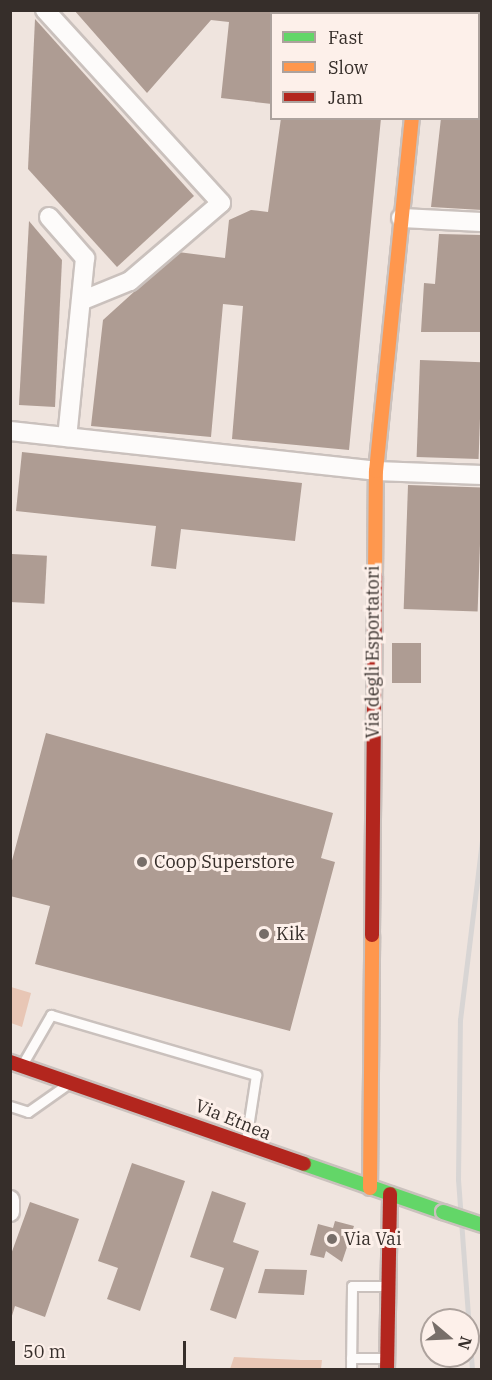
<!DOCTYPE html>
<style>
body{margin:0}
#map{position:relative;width:492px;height:1380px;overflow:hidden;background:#efe4de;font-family:"IBM Plex Serif",serif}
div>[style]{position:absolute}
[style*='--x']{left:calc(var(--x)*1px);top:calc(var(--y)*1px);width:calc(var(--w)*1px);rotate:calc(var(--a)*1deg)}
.green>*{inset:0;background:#e8c6b5}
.building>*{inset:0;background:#ae9c93;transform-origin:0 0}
.roads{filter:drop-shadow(2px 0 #cac1bd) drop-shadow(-2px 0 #cac1bd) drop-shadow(0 2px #cac1bd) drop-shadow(0 -2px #cac1bd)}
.lane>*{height:9px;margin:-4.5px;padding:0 4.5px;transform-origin:4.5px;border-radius:4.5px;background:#fdfbfa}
.street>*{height:18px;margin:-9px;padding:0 9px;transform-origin:9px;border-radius:9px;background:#fdfbfa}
.fast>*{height:14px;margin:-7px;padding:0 7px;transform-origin:7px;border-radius:7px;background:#63d668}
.slow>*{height:14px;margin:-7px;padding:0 7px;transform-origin:7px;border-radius:7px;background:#ff974d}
.jam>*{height:14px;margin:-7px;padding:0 7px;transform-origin:7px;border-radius:7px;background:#b3261e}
.rail>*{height:4.5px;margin:-2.25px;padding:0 2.25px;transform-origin:2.25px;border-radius:2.25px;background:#d8d5d4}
.bridges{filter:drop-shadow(2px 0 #cac1bd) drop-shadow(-2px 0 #cac1bd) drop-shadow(0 2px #cac1bd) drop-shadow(0 -2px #cac1bd)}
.fast-bridge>*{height:14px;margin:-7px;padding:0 7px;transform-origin:7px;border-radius:7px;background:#63d668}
.dots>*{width:16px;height:16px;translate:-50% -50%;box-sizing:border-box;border:3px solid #fdf0ea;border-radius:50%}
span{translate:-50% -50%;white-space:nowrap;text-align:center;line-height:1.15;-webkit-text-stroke:6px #fdf0ea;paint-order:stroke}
.street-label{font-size:18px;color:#362e2a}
.poi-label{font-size:18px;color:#362e2a}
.left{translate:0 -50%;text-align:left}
.frame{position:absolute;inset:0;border:12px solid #362e2a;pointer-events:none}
.legend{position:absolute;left:270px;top:12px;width:210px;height:108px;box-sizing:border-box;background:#fdf0ea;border:2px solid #ada29d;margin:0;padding:8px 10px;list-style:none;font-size:18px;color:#362e2a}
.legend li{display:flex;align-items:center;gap:12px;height:30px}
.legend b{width:30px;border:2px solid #ada29d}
.north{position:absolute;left:420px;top:1308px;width:60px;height:60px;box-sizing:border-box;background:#fdf0ea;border:2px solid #ada29d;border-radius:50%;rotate:109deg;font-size:16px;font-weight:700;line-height:24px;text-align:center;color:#362e2a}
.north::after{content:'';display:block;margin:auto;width:21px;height:27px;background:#776e69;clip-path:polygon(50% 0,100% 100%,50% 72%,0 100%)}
.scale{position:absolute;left:12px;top:1341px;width:174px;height:27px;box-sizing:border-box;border:3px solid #362e2a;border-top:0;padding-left:8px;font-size:18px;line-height:21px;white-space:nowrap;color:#362e2a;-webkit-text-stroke:4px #fdf0ea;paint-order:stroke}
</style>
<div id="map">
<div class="green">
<div style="clip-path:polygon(11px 987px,31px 993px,22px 1027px,11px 1023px)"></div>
<div style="clip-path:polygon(234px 1357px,301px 1360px,322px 1360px,321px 1369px,230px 1369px)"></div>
</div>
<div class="building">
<div style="clip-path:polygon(74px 10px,392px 10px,272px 14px,272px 104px,221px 98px,229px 22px,211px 20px,147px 93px)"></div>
<div style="clip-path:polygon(35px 19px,194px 196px,117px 267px,28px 169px)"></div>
<div style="clip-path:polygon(482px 42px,482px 210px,431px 207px,441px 118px,478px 118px)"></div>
<div style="clip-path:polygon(281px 118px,381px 118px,349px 450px,232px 439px,243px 306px,223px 304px,211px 437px,91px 426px,103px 320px,178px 252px,225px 258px,229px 220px,251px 210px,268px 212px)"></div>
<div style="clip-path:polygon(29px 221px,62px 260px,55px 407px,19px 405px)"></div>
<div style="clip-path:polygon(439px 234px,482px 235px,482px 332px,421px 332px,424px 283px,435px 284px)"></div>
<div style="left:420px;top:360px;width:62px;height:97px;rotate:2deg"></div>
<div style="clip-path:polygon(22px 452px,302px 483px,295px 541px,181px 529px,176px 569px,151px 566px,156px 526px,16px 511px)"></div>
<div style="left:408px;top:485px;width:74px;height:124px;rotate:2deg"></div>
<div style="left:12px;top:554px;width:35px;height:48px;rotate:3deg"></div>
<div style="left:421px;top:643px;width:40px;height:29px;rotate:90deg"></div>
<div style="clip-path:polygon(46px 733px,333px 813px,321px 858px,335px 862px,290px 1031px,35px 964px,50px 906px,10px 896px,10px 868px)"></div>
<div style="clip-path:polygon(132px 1163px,185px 1181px,140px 1311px,107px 1299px,118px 1268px,98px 1261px)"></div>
<div style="clip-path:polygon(212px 1191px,246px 1203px,233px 1242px,259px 1251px,236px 1319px,210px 1310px,224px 1268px,190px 1257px)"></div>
<div style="clip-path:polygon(30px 1202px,79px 1219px,45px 1317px,15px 1306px,11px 1319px,10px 1257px)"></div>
<div style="clip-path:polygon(335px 1221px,354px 1226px,342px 1262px,326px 1251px,324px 1258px,310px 1255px,318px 1224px,333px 1228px)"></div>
<div style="clip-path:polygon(265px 1269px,307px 1270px,304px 1295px,258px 1293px)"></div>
</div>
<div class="roads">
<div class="lane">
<div style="--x:22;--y:1065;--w:58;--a:-59.9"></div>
<div style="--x:51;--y:1015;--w:214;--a:16.3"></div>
<div style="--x:256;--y:1075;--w:66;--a:98.7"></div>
<div style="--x:10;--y:1106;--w:19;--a:18"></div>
<div style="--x:28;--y:1112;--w:45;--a:-35.1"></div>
<div style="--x:351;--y:1358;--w:33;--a:0"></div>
<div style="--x:351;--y:1370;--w:84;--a:-89.3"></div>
<div style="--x:352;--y:1286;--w:34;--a:0"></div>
</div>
<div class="street">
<div style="--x:45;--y:10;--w:261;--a:47.6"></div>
<div style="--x:221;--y:203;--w:120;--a:139.4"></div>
<div style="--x:130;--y:281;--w:53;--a:157.8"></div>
<div style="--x:425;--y:14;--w:4;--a:-90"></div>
<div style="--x:478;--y:21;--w:4;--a:-27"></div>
<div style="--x:49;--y:217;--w:55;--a:48.7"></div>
<div style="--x:85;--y:258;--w:180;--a:95.7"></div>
<div style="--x:401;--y:218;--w:81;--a:2.8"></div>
<div style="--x:10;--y:431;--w:368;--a:6.2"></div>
<div style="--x:376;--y:471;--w:106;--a:2.2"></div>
<div style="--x:10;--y:1200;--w:12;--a:90"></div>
</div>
<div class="fast">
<div style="--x:304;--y:1164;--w:147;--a:19.1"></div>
</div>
<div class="slow">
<div style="--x:375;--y:576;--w:105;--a:-89.5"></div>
<div style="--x:376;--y:471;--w:355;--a:-84.2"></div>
<div style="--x:370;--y:1188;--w:253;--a:-89.5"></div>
</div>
<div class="jam">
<div style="--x:372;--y:935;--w:359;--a:-89.5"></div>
<div style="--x:10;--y:1062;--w:311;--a:19.1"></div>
<div style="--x:387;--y:1370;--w:176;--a:-89"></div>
</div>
</div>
<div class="rail">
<div style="--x:472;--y:1370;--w:191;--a:-94.2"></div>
<div style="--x:458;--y:1180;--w:160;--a:-89.3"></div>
<div style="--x:460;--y:1020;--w:180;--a:-83"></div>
</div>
<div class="bridges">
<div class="fast-bridge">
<div style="--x:443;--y:1212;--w:41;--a:18.4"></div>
</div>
</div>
<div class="dots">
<div style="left:142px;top:862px;background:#776e69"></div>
<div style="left:264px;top:934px;background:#776e69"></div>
<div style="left:332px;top:1239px;background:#776e69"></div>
</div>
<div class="street-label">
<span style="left:373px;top:652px;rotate:-90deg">Via degli Esportatori</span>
<span style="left:233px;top:1120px;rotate:22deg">Via Etnea</span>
</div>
<div class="poi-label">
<span class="left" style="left:154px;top:862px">Coop Superstore</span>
<span class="left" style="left:276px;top:934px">Kik</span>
<span class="left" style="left:344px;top:1239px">Via Vai</span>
</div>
<div class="frame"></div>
<ul class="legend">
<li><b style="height:8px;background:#63d668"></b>Fast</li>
<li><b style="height:8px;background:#ff974d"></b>Slow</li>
<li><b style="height:8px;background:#b3261e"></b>Jam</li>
</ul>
<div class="north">N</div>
<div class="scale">50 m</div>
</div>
